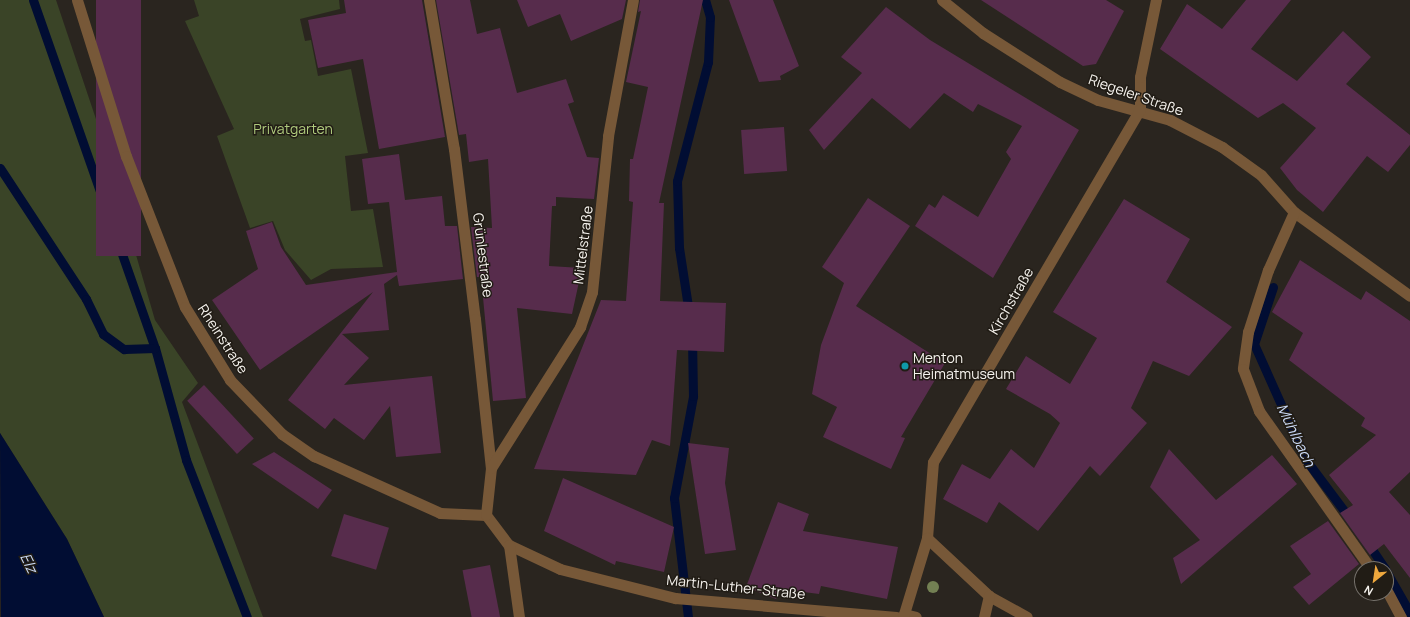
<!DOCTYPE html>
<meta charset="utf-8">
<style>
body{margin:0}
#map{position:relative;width:1410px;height:617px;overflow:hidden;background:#2a251f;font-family:Manrope,sans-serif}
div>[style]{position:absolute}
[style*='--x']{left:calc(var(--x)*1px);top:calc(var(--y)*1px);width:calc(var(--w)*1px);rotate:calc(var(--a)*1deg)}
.green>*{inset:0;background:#3a4427}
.water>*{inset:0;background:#010d33}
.stream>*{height:9px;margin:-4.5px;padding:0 4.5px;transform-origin:4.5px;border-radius:4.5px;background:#010d33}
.building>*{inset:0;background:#572c4c;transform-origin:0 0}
.pedestrian>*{height:11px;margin:-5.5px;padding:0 5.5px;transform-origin:5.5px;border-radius:5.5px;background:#775838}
.minor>*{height:11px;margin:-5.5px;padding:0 5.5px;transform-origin:5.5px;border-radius:5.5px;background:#775838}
.trees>*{width:12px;height:12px;margin:-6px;border-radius:50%;background:#738053}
.dots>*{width:11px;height:11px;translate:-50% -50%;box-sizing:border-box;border:2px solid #211c15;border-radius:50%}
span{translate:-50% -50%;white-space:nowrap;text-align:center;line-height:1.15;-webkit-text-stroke:3px #211c15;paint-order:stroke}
.street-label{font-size:14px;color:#f6f3ee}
.park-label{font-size:14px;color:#afcb7d}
.poi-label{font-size:14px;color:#f6f3ee}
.left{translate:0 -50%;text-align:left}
.water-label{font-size:15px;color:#cad9f6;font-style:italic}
.north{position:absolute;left:1354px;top:561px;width:40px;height:40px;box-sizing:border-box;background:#211c15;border:1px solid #76726c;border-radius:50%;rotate:210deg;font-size:11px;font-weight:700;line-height:16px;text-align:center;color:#f6f3ee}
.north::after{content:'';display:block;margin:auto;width:14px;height:18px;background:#eea73d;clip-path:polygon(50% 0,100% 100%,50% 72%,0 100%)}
</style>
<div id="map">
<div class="green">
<div style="clip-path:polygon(0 0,56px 0,99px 128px,155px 320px,198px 383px,182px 402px,263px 617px,104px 617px,67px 539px,0 433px)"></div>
<div style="clip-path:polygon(194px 0,339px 0,340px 9px,300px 19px,305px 41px,311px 40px,318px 76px,351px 69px,368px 153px,345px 156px,351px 211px,373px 209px,383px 267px,331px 269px,311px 280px,285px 250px,273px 221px,250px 228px,217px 136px,234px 129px,185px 21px,199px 16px)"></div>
</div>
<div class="water">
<div style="clip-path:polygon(0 433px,67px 539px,104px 617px,1px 617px)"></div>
</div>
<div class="stream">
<div style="--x:33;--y:0;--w:369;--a:70.7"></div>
<div style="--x:155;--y:348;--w:116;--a:74.5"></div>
<div style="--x:186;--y:460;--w:168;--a:68.8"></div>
<div style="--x:0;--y:168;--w:157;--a:56.7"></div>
<div style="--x:86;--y:299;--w:39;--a:64"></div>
<div style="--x:103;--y:334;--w:26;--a:36"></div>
<div style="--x:124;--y:349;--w:31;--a:-2"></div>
<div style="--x:1273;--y:287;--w:60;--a:108.4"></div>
<div style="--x:1254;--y:344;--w:127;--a:65.9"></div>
<div style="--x:1306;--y:460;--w:75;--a:53.1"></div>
<div style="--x:689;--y:313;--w:66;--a:-98.7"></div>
<div style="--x:679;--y:248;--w:67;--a:-91.7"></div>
<div style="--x:677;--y:181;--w:123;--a:-75.4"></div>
<div style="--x:708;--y:62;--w:45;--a:-87.5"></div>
<div style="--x:710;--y:17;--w:18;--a:-106"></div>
<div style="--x:1367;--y:542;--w:32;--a:56"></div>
<div style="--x:1386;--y:571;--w:48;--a:60.3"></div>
<div style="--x:688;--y:617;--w:120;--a:-96.7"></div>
<div style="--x:674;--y:498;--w:104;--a:-79.4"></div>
<div style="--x:693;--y:396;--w:57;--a:-91"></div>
</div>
<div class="building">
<div style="left:96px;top:0;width:45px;height:256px"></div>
<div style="clip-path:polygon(344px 0,422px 0,445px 137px,379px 149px,363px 59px,318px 68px,308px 20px,346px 13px)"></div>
<div style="clip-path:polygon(436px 0,470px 0,477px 34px,500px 28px,517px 93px,566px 79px,574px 102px,568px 104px,587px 157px,599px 158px,594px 199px,556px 197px,556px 206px,552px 206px,549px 266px,582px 268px,572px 314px,517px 308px,526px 398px,493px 401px,481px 277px,477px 277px,471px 227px,492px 228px,488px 159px,469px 162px,466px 134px,459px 135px)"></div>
<div style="clip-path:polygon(517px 0,626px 0,622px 19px,571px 41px,560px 14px,528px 27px)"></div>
<div style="clip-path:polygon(640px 0,703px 0,659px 203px,664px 203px,660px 301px,726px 303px,724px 352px,677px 350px,670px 446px,652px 440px,636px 475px,534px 469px,601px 300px,626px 301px,633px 202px,629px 201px,630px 159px,633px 159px,648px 87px,626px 82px,641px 11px,638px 12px)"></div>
<div style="clip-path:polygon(729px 0,773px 0,799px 66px,780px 76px,781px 80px,759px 82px)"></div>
<div style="clip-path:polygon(981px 0,1106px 0,1124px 11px,1096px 64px,1083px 66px)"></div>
<div style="clip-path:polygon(1246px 0,1291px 0,1251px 49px,1297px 81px,1343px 31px,1371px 57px,1346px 84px,1410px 135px,1410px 145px,1388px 172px,1367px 156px,1323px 212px,1297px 190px,1280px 168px,1316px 128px,1283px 103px,1258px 118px,1160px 49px,1187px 4px,1222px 29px)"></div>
<div style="clip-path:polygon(886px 7px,930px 40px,1079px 130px,993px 278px,915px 226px,929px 204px,935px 208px,943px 195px,978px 217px,1011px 159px,1006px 152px,1022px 126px,978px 104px,973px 112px,944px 93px,910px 129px,872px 98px,824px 150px,809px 130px,862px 73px,841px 57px)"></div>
<div style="left:784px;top:127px;width:44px;height:43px;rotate:86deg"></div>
<div style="clip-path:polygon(399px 154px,405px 200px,442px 196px,445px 226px,457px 226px,463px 279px,399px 286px,397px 275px,384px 284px,389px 330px,342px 334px,369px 358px,344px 385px,432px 376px,441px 453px,396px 457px,390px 406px,364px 440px,334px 418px,325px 429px,288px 400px,373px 292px,260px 370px,212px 300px,258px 269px,246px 231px,272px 222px,281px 247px,306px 285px,397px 272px,389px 202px,368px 204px,362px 159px)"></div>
<div style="clip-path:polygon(868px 198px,910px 226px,856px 306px,945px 363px,901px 437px,905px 438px,891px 469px,823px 437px,837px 407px,812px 394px,821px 345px,844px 283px,822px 267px)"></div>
<div style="clip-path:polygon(1124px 199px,1190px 239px,1166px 282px,1232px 327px,1189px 376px,1153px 361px,1131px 408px,1147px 423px,1100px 476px,1090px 466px,1038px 531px,999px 502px,987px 523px,943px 499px,962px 464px,990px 479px,1011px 449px,1034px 468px,1060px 423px,1050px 414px,1006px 389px,1026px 356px,1070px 384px,1097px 338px,1053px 312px)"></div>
<div style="clip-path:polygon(1300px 260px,1361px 300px,1366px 291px,1410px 321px,1410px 472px,1389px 492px,1410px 515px,1410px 578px,1384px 544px,1370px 555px,1340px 513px,1353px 505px,1329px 475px,1376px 435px,1361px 426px,1365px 418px,1289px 360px,1303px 333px,1272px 312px)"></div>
<div style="left:204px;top:385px;width:73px;height:23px;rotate:47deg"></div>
<div style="clip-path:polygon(688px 443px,729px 448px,725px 483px,736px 550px,705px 554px)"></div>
<div style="clip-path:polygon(1169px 449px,1216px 500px,1272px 455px,1297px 484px,1181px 584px,1173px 558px,1200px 540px,1150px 487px)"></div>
<div style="clip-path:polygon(274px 452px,332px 490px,318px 509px,252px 464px)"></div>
<div style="clip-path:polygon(563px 478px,674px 527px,664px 572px,616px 561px,615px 565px,544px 531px)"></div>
<div style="clip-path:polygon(778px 502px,809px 514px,803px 531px,898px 547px,887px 599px,821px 586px,819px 594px,781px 589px,776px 599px,746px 587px)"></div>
<div style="left:344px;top:514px;width:47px;height:44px;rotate:17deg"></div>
<div style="clip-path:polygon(1328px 521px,1359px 564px,1309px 605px,1293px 587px,1311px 574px,1290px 546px)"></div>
<div style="left:490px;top:565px;width:53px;height:28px;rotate:79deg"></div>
</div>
<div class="pedestrian">
<div style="--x:904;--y:614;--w:12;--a:14"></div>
</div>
<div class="minor">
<div style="--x:77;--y:0;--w:164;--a:72.6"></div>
<div style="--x:126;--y:156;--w:162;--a:68.7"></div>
<div style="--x:185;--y:307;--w:86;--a:58.3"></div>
<div style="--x:230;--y:380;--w:75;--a:46.1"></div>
<div style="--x:282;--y:434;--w:39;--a:35"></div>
<div style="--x:314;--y:456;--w:138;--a:24.3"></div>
<div style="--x:440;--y:513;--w:46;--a:2.5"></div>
<div style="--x:486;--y:515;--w:38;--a:53"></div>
<div style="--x:509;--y:545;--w:56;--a:25.2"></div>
<div style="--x:560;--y:569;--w:119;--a:14.2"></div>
<div style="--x:675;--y:598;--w:222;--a:4.9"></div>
<div style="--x:429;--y:0;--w:151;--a:80.5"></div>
<div style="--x:454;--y:149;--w:171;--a:83"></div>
<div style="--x:475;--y:319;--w:150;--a:83.9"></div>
<div style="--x:491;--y:468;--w:47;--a:96.1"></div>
<div style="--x:942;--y:0;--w:53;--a:38.8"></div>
<div style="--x:983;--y:33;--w:91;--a:32.5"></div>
<div style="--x:1060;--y:82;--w:42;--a:25.3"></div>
<div style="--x:1098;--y:100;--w:75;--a:15.5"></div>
<div style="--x:1170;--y:120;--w:59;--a:27.4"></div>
<div style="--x:1222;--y:147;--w:48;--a:35.7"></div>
<div style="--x:1261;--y:175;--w:50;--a:48.3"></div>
<div style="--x:1294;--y:212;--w:143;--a:35.9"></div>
<div style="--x:1140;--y:109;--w:32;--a:-90"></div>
<div style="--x:1140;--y:77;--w:79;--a:-78.3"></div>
<div style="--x:1294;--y:212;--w:64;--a:114.1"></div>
<div style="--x:1268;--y:270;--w:65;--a:107.9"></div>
<div style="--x:1248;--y:332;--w:37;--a:98"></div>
<div style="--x:1243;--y:369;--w:45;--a:69.1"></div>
<div style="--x:1259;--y:411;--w:194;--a:54.7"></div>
<div style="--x:491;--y:468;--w:167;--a:-57.7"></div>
<div style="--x:580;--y:327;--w:37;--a:-71"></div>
<div style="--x:592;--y:292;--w:157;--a:-84.1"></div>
<div style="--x:608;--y:136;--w:138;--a:-79.6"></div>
<div style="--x:927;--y:538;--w:76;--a:-85.5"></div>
<div style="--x:933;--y:462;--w:409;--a:-59.6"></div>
<div style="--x:509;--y:545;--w:73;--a:82.1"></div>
<div style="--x:1386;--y:589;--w:32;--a:62"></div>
<div style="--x:903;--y:617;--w:83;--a:-73.1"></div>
<div style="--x:927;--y:538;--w:85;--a:43.1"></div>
<div style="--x:989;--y:596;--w:43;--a:28.9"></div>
<div style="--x:984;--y:617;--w:22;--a:-77"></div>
</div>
<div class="trees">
<div style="left:933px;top:587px"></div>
</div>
<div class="dots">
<div style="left:905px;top:366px;background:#0f9aa8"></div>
</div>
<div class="street-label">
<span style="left:1136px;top:95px;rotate:19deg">Riegeler Straße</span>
<span style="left:583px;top:245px;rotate:-83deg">Mittelstraße</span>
<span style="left:483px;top:255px;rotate:83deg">Grünlestraße</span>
<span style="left:1011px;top:301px;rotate:-60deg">Kirchstraße</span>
<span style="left:223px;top:339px;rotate:57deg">Rheinstraße</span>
<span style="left:736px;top:587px;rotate:6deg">Martin-Luther-Straße</span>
</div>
<div class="park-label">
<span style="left:293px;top:129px">Privatgarten</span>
</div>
<div class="poi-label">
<span class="left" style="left:913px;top:366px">Menton<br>Heimatmuseum</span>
</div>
<div class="water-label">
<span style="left:1296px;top:435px;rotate:64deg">Mühlbach</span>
<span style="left:29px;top:563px;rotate:64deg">Elz</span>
</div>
<div class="north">N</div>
</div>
